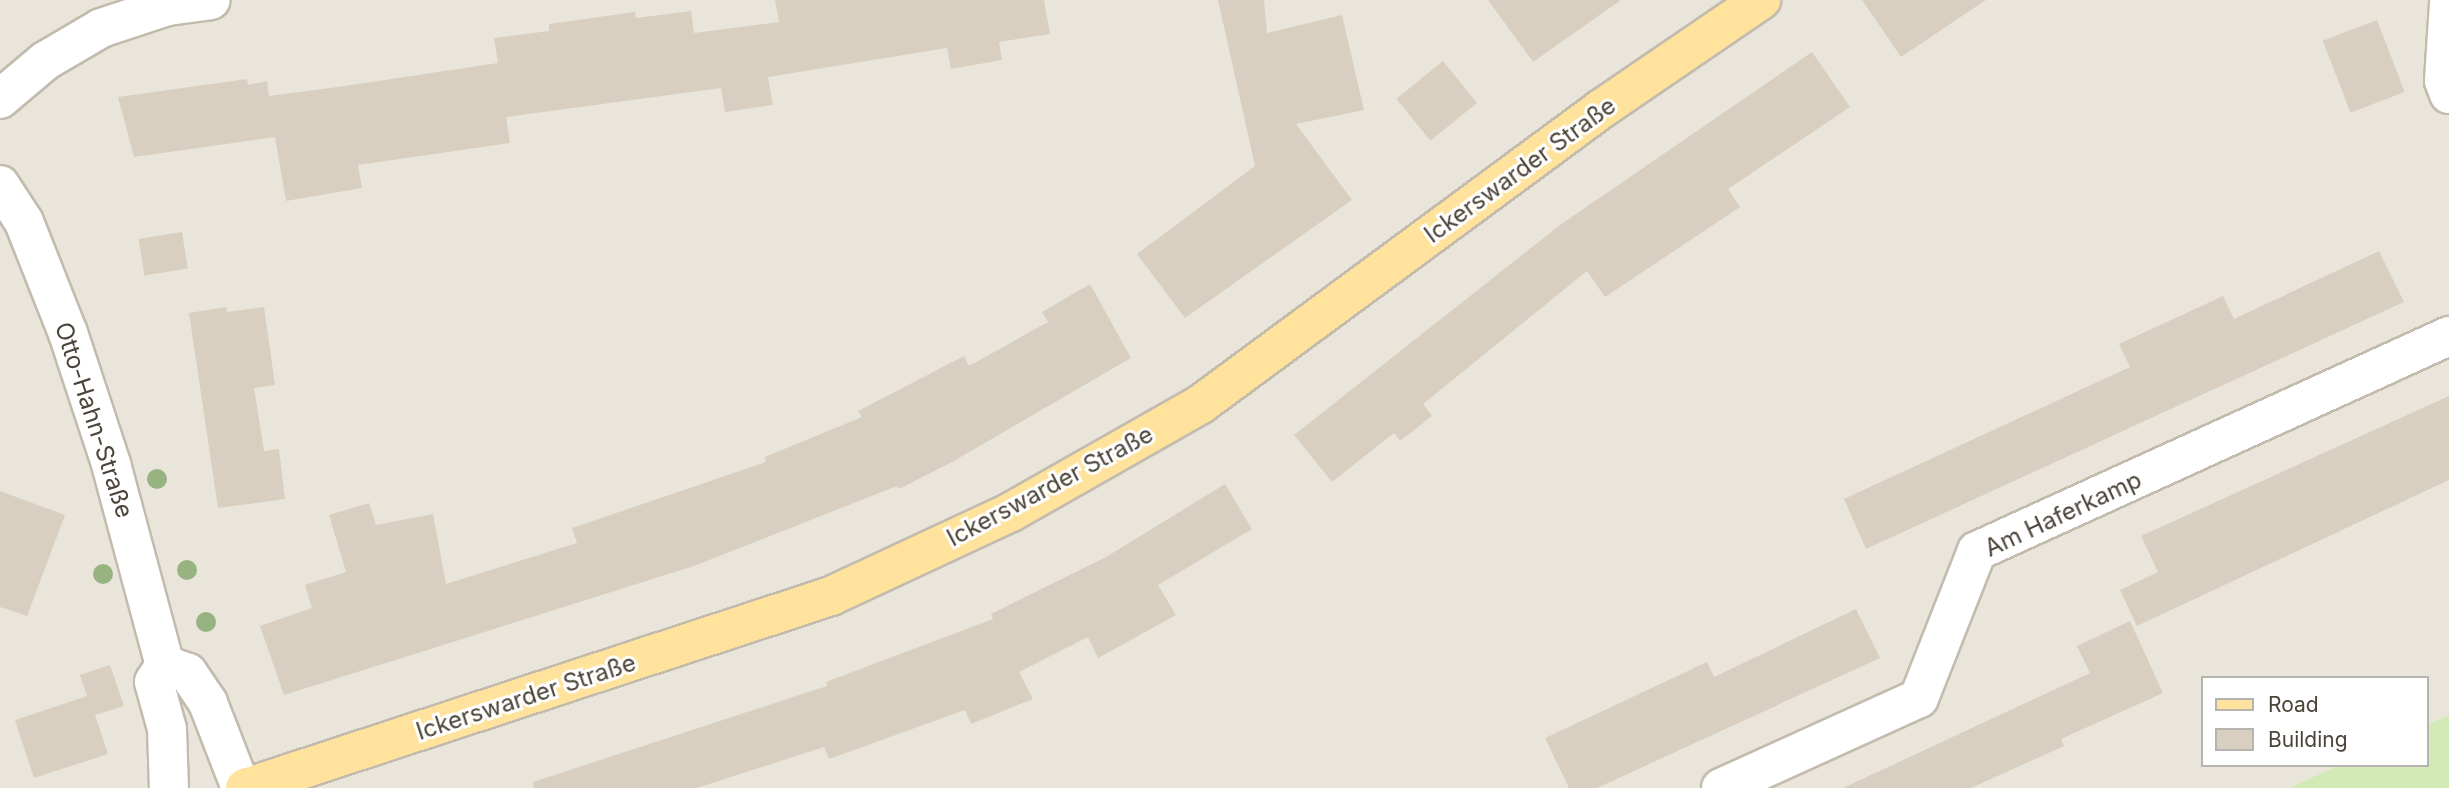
<!DOCTYPE html>
<meta charset="utf-8">
<style>
body{margin:0}
#map{position:relative;width:2449px;height:788px;overflow:hidden;background:#f6f3ec;font-family:Inter,sans-serif}
div>[style]{position:absolute}
[style*='--x']{left:calc(var(--x)*1px);top:calc(var(--y)*1px);width:calc(var(--w)*1px);rotate:calc(var(--a)*1deg)}
.residential>*{inset:0;background:#eae5da}
.green>*{inset:0;background:#d2eab5}
.building>*{inset:0;background:#d8cfc1;transform-origin:0 0}
.roads{filter:drop-shadow(2px 0 #c2bbae) drop-shadow(-2px 0 #c2bbae) drop-shadow(0 2px #c2bbae) drop-shadow(0 -2px #c2bbae)}
.minor>*{height:38px;margin:-19px;padding:0 19px;transform-origin:19px;border-radius:19px;background:#fff}
.major>*{height:38px;margin:-19px;padding:0 19px;transform-origin:19px;border-radius:19px;background:#ffe39c}
.trees>*{width:20px;height:20px;margin:-10px;border-radius:50%;background:#97b381}
span{translate:-50% -50%;white-space:nowrap;text-align:center;line-height:1.15;-webkit-text-stroke:6px #fff;paint-order:stroke}
.street-label{font-size:24px;color:#4b4439}
.legend{position:absolute;left:2201px;top:676px;width:228px;height:91px;box-sizing:border-box;background:#fff;border:2px solid #b7b4b0;margin:0;padding:9px 12px;list-style:none;font-size:21px;color:#4b4439}
.legend li{display:flex;align-items:center;gap:14px;height:35px}
.legend b{width:35px;border:2px solid #b7b4b0}
</style>
<div id="map">
<div class="residential">
<div style="clip-path:polygon(0 0,2449px 0,2449px 715px,2426px 725px,2426px 678px,2202px 678px,2202px 765px,2339px 765px,2289px 788px,0 788px)"></div>
</div>
<div class="green">
<div style="clip-path:polygon(2449px 715px,2449px 788px,2289px 788px,2339px 765px,2426px 765px,2426px 725px)"></div>
</div>
<div class="building">
<div style="clip-path:polygon(775px 0,1044px 0,1050px 34px,999px 42px,1002px 60px,951px 69px,947px 48px,768px 77px,773px 105px,725px 112px,721px 88px,506px 117px,510px 143px,358px 165px,362px 188px,286px 201px,275px 137px,134px 157px,118px 97px,247px 79px,248px 85px,267px 81px,269px 96px,345px 86px,498px 63px,494px 38px,549px 31px,549px 24px,635px 12px,636px 18px,691px 11px,694px 33px,779px 22px)"></div>
<div style="clip-path:polygon(1218px 0,1264px 0,1267px 33px,1342px 15px,1364px 110px,1296px 124px,1352px 200px,1185px 318px,1137px 254px,1255px 166px)"></div>
<div style="clip-path:polygon(1488px 0,1621px 0,1533px 62px)"></div>
<div style="clip-path:polygon(1862px 0,1986px 0,1901px 57px)"></div>
<div style="left:2377px;top:20px;width:77px;height:58px;rotate:69deg"></div>
<div style="clip-path:polygon(1812px 52px,1850px 107px,1728px 189px,1740px 207px,1605px 297px,1587px 271px,1423px 404px,1432px 416px,1400px 441px,1394px 433px,1332px 482px,1294px 435px,1560px 225px)"></div>
<div style="left:1443px;top:61px;width:54px;height:60px;rotate:51deg"></div>
<div style="left:182px;top:232px;width:37px;height:44px;rotate:81deg"></div>
<div style="clip-path:polygon(2379px 251px,2404px 302px,1866px 549px,1844px 499px,2130px 367px,2119px 344px,2223px 296px,2234px 319px)"></div>
<div style="clip-path:polygon(1090px 284px,1131px 358px,952px 462px,899px 489px,897px 486px,694px 566px,284px 695px,260px 626px,312px 608px,305px 585px,346px 572px,329px 515px,369px 503px,376px 525px,433px 514px,446px 584px,577px 543px,572px 528px,766px 462px,765px 457px,862px 417px,858px 411px,964px 356px,969px 366px,1048px 322px,1042px 312px)"></div>
<div style="clip-path:polygon(226px 307px,227px 312px,264px 307px,275px 385px,254px 388px,264px 451px,279px 449px,285px 499px,218px 508px,189px 313px)"></div>
<div style="clip-path:polygon(2449px 396px,2449px 480px,2137px 626px,2120px 590px,2158px 572px,2141px 536px)"></div>
<div style="clip-path:polygon(1225px 484px,1252px 529px,1158px 585px,1176px 615px,1098px 658px,1088px 637px,1019px 672px,1033px 699px,971px 724px,965px 710px,829px 759px,824px 747px,697px 788px,534px 788px,533px 782px,827px 686px,826px 682px,993px 619px,991px 614px,1106px 557px)"></div>
<div style="clip-path:polygon(0 491px,65px 515px,27px 616px,0 607px)"></div>
<div style="clip-path:polygon(1856px 609px,1880px 658px,1597px 788px,1569px 788px,1545px 738px,1707px 662px,1714px 677px)"></div>
<div style="clip-path:polygon(2130px 621px,2163px 693px,2061px 739px,2064px 746px,1971px 788px,1843px 788px,2090px 673px,2077px 646px)"></div>
<div style="clip-path:polygon(110px 665px,124px 706px,95px 715px,108px 754px,34px 778px,15px 720px,87px 696px,80px 675px)"></div>
</div>
<div class="roads">
<div class="minor">
<div style="--x:2449;--y:3;--w:78;--a:93.7"></div>
<div style="--x:2444;--y:81;--w:14;--a:69"></div>
<div style="--x:0;--y:99;--w:59;--a:-40.2"></div>
<div style="--x:45;--y:61;--w:65;--a:-30.5"></div>
<div style="--x:101;--y:28;--w:71;--a:-18.2"></div>
<div style="--x:168;--y:6;--w:43;--a:-7.9"></div>
<div style="--x:0;--y:185;--w:44;--a:57"></div>
<div style="--x:24;--y:222;--w:119;--a:68.4"></div>
<div style="--x:68;--y:333;--w:138;--a:71.8"></div>
<div style="--x:111;--y:464;--w:208;--a:75"></div>
<div style="--x:165;--y:665;--w:20;--a:123"></div>
<div style="--x:154;--y:682;--w:49;--a:74.5"></div>
<div style="--x:167;--y:729;--w:59;--a:88.1"></div>
<div style="--x:165;--y:665;--w:24;--a:19"></div>
<div style="--x:188;--y:673;--w:36;--a:56"></div>
<div style="--x:208;--y:703;--w:91;--a:68.8"></div>
<div style="--x:1721;--y:788;--w:217;--a:-24.4"></div>
<div style="--x:1919;--y:698;--w:158;--a:-68.5"></div>
<div style="--x:1977;--y:551;--w:519;--a:-24.49"></div>
</div>
<div class="major">
<div style="--x:245;--y:788;--w:617;--a:-18.14"></div>
<div style="--x:831;--y:596;--w:199;--a:-25"></div>
<div style="--x:1011;--y:512;--w:219;--a:-29.6"></div>
<div style="--x:1201;--y:404;--w:497;--a:-36.4"></div>
<div style="--x:1601;--y:109;--w:194;--a:-34.3"></div>
</div>
</div>
<div class="trees">
<div style="left:157px;top:479px"></div>
<div style="left:187px;top:570px"></div>
<div style="left:103px;top:574px"></div>
<div style="left:206px;top:622px"></div>
</div>
<div class="street-label">
<span style="left:1520px;top:170px;rotate:-36deg">Ickerswarder Straße</span>
<span style="left:94px;top:420px;rotate:72deg">Otto-Hahn-Straße</span>
<span style="left:1050px;top:486px;rotate:-28deg">Ickerswarder Straße</span>
<span style="left:2063px;top:514px;rotate:-25deg">Am Haferkamp</span>
<span style="left:526px;top:697px;rotate:-18deg">Ickerswarder Straße</span>
</div>
<ul class="legend">
<li><b style="height:9px;background:#ffe39c"></b>Road</li>
<li><b style="height:19px;background:#d8cfc1"></b>Building</li>
</ul>
</div>
